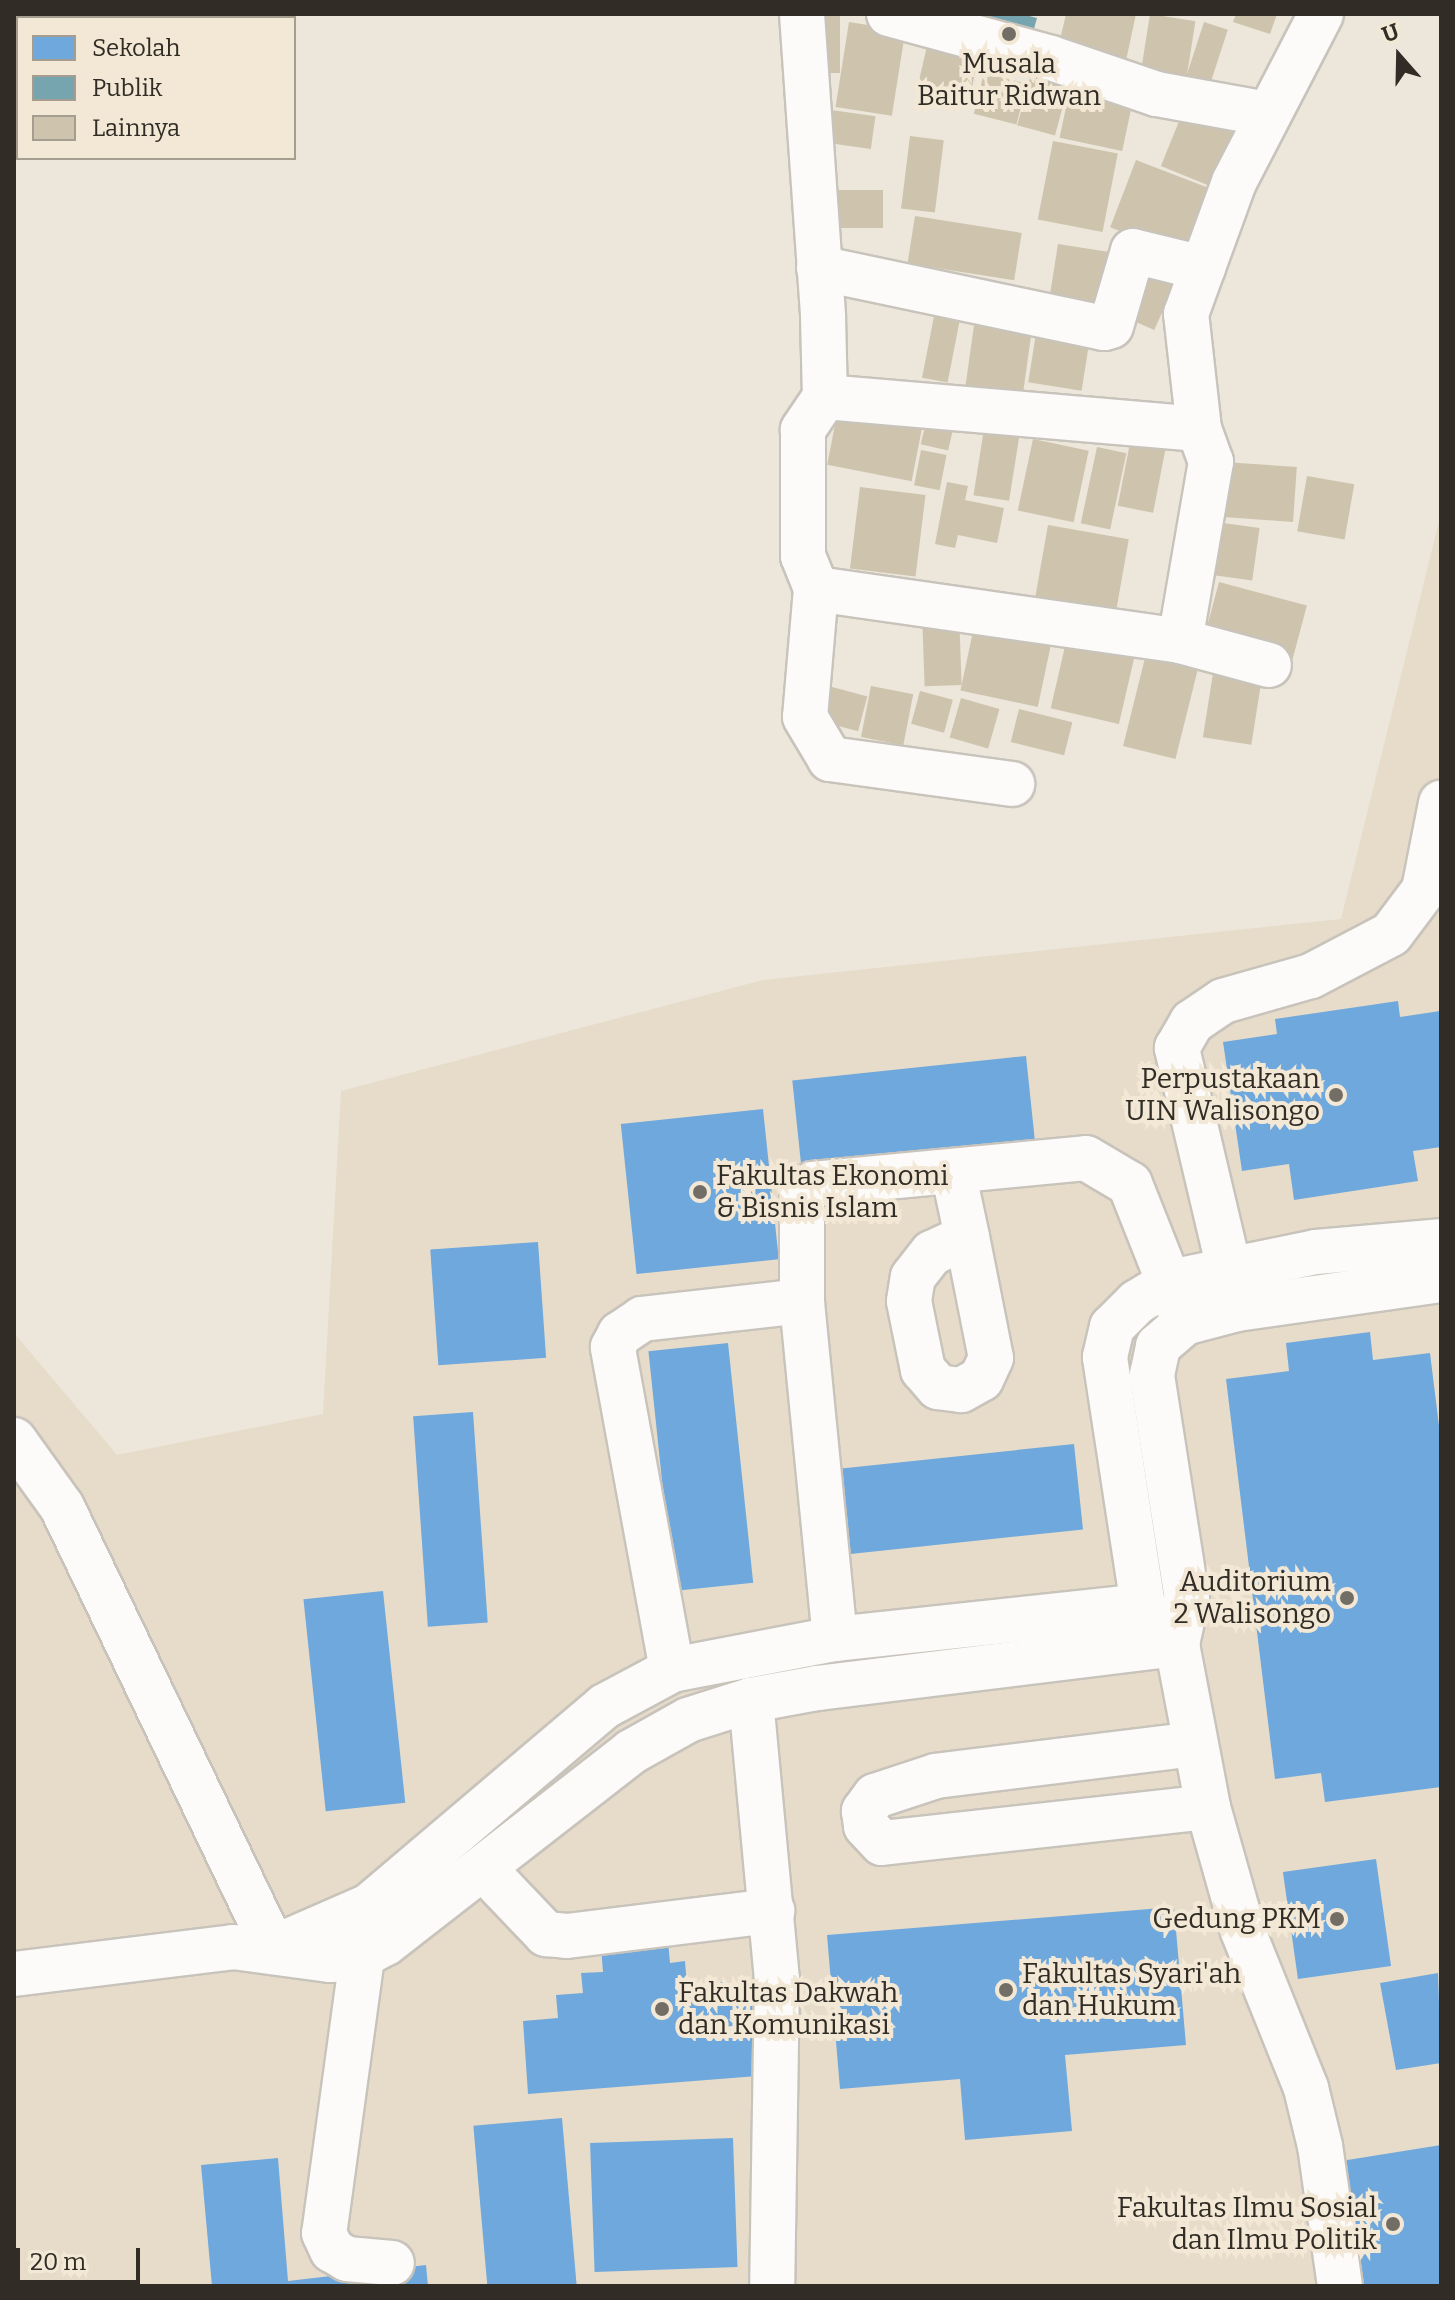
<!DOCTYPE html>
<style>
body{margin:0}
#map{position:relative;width:1455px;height:2300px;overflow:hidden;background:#ece6db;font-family:Bitter,serif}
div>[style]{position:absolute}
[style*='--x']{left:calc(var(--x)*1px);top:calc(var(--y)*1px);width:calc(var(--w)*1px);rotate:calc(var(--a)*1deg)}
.built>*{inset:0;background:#e7dcca}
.schools>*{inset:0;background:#6fa8dc;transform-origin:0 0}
.public>*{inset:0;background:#76a5af}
.building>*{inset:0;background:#cec3ac;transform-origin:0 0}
.roads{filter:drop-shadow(2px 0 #c8c3bb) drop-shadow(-2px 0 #c8c3bb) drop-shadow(0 2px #c8c3bb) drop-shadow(0 -2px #c8c3bb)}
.minor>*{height:44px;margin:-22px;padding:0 22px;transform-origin:22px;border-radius:22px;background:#fcfbfa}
.dots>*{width:22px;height:22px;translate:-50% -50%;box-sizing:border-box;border:4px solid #f2e8d5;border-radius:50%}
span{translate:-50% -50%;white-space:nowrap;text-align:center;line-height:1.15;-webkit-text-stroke:8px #f2e8d5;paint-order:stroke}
.poi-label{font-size:28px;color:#312d26}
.right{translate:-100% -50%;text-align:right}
.left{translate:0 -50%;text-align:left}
.frame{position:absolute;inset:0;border:16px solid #312d26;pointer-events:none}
.legend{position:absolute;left:16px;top:16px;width:280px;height:144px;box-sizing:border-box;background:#f2e8d5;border:2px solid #a59d8f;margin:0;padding:10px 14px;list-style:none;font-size:24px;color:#312d26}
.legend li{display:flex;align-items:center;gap:16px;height:40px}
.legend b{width:40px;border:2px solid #a59d8f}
.north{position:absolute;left:1359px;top:16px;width:80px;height:80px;-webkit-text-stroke:6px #f2e8d5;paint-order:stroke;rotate:340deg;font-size:22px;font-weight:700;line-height:32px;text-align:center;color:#312d26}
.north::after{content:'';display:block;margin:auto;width:28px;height:36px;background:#312d26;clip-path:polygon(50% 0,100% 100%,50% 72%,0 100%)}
.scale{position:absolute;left:16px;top:2248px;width:124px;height:36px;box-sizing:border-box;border:4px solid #312d26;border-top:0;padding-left:10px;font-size:24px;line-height:28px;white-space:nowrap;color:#312d26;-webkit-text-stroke:6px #f2e8d5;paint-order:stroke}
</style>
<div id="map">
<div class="built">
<div style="clip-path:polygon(1441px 513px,1441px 2286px,14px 2286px,14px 1333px,117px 1455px,323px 1414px,341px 1091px,763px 980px,1341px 919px)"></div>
</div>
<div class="schools">
<div style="clip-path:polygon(1398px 1001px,1400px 1017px,1440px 1011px,1441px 1016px,1441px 1147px,1413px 1151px,1418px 1181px,1294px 1200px,1289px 1164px,1242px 1171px,1223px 1042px,1277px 1034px,1275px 1019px)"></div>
<div style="left:1026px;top:1056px;width:91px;height:235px;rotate:84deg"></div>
<div style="left:763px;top:1109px;width:151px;height:143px;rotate:84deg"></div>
<div style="left:538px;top:1242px;width:116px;height:108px;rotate:86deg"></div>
<div style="clip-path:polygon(1370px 1332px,1373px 1360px,1430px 1353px,1441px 1442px,1441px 1787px,1325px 1802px,1321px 1773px,1275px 1779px,1226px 1379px,1289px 1371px,1286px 1343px)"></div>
<div style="left:728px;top:1343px;width:241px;height:80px;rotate:84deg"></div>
<div style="left:473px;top:1412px;width:211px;height:60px;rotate:86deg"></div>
<div style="left:1074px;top:1444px;width:86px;height:241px;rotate:84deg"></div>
<div style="left:383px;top:1591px;width:213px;height:80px;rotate:84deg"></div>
<div style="left:1376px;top:1859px;width:108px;height:94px;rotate:82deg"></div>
<div style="clip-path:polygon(1174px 1907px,1186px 2045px,1065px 2055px,1072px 2131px,965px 2140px,960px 2079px,840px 2089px,827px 1935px)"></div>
<div style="clip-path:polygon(667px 1930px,670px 1963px,685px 1961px,687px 1986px,725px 1982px,726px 1999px,766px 1997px,771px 2075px,528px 2094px,523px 2021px,558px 2018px,556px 1995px,583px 1993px,581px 1973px,603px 1972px,600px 1935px)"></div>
<div style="clip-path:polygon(1438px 1973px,1441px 2063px,1396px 2070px,1380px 1983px)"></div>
<div style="left:562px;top:2118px;width:169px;height:89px;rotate:85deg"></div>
<div style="left:733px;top:2138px;width:129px;height:143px;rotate:88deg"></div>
<div style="clip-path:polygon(1441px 2145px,1441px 2286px,1354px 2286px,1335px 2162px)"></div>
<div style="clip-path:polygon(278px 2158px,288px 2281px,426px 2265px,428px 2286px,212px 2286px,201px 2165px)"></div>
</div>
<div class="public">
<div style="clip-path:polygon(945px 14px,1022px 14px,1037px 18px,1029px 47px)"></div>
</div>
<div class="building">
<div style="left:809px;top:14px;width:31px;height:59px"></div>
<div style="clip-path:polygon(1066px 14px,1136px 14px,1125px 65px,1058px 49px)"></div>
<div style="left:1150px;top:14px;width:46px;height:65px;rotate:9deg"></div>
<div style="clip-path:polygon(1236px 14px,1277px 14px,1270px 34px,1233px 22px)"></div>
<div style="left:849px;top:22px;width:57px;height:86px;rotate:9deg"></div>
<div style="left:1204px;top:22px;width:25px;height:69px;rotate:18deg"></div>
<div style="left:930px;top:33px;width:53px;height:55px;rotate:13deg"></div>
<div style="left:984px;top:73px;width:44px;height:42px;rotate:14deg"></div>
<div style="left:1030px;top:78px;width:39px;height:49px;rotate:15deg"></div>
<div style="left:1071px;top:84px;width:64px;height:55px;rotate:12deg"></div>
<div style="left:1186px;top:104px;width:63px;height:67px;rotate:22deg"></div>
<div style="left:817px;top:108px;width:59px;height:33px;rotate:8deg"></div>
<div style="left:910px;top:136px;width:34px;height:73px;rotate:7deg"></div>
<div style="left:1053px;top:141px;width:66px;height:80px;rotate:11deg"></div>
<div style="left:1136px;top:160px;width:82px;height:72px;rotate:21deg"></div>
<div style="left:836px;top:190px;width:47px;height:38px"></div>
<div style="left:915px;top:216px;width:108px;height:48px;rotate:9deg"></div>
<div style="left:1058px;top:244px;width:63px;height:62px;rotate:9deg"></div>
<div style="left:1141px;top:264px;width:39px;height:55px;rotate:24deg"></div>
<div style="left:936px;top:306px;width:26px;height:73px;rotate:11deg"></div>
<div style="left:976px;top:311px;width:58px;height:78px;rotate:8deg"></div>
<div style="left:1037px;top:327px;width:54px;height:56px;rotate:9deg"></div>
<div style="left:840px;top:399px;width:86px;height:67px;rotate:11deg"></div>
<div style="left:928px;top:413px;width:28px;height:32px;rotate:13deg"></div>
<div style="left:984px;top:429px;width:36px;height:67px;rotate:9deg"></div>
<div style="left:1033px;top:439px;width:57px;height:73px;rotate:12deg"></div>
<div style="left:1130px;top:443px;width:36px;height:64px;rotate:11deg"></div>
<div style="left:1097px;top:447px;width:30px;height:78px;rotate:12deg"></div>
<div style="left:921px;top:450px;width:26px;height:36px;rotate:11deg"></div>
<div style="left:1224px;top:462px;width:73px;height:55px;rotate:4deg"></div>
<div style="left:1307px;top:476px;width:48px;height:56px;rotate:10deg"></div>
<div style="clip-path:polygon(947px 482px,968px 486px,965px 500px,1004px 508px,997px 543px,958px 535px,955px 548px,935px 544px)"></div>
<div style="left:860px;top:487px;width:66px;height:82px;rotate:7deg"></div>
<div style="left:1216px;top:522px;width:44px;height:53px;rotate:8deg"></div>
<div style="left:1048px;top:525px;width:82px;height:75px;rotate:10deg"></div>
<div style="left:1219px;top:582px;width:91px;height:55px;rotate:15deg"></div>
<div style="left:959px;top:611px;width:74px;height:37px;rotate:88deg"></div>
<div style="left:975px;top:622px;width:79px;height:70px;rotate:12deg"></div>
<div style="left:1066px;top:642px;width:70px;height:68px;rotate:13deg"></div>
<div style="left:1147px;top:650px;width:54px;height:99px;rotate:14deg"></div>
<div style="left:1214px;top:667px;width:49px;height:71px;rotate:9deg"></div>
<div style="left:821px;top:684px;width:48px;height:36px;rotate:15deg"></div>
<div style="left:871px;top:686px;width:43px;height:52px;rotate:11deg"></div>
<div style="left:920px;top:691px;width:34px;height:34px;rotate:15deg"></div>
<div style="left:961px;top:698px;width:40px;height:41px;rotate:16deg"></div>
<div style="left:1019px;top:709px;width:55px;height:34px;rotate:14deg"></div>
</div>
<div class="roads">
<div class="minor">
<div style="--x:802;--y:14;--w:304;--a:86"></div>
<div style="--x:823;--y:317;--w:80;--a:88.6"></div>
<div style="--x:825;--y:397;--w:40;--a:124"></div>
<div style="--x:803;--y:430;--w:126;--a:90"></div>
<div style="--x:803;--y:556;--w:35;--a:68"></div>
<div style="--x:889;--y:14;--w:168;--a:15.2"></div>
<div style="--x:1051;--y:58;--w:112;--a:18.8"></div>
<div style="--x:1157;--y:94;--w:112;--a:10.3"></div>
<div style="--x:819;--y:268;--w:291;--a:11.9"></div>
<div style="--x:1104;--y:328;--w:7;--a:-16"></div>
<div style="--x:1111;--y:326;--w:78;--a:-73.7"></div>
<div style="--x:1133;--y:251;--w:72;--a:13.7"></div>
<div style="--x:825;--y:397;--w:375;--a:4.9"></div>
<div style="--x:816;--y:589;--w:368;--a:8.1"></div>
<div style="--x:1180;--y:641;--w:92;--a:15.1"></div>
<div style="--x:816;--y:589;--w:128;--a:94.9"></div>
<div style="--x:805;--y:717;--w:49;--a:59.2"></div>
<div style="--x:830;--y:759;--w:184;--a:7.8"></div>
<div style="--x:1180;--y:641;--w:182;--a:-80.2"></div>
<div style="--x:1211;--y:462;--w:35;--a:-110"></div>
<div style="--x:1199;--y:429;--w:116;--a:-96.4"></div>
<div style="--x:1186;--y:314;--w:140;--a:-70"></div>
<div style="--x:1234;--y:182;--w:189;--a:-62.6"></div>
<div style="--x:953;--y:1171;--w:67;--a:78"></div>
<div style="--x:967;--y:1237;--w:123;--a:78.8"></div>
<div style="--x:991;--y:1358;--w:23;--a:115"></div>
<div style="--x:981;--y:1379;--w:23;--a:151"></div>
<div style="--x:961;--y:1390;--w:23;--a:-173"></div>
<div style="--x:938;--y:1387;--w:23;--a:-131"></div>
<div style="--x:923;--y:1370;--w:70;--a:-101.5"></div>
<div style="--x:909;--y:1301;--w:24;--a:-81"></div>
<div style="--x:913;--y:1277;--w:31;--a:-52"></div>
<div style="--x:932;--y:1253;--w:38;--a:-25"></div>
<div style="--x:1235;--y:1294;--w:253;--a:-103.3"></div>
<div style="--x:1177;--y:1048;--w:30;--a:-60"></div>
<div style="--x:1192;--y:1022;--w:37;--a:-34"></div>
<div style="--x:1223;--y:1001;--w:91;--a:-15.9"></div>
<div style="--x:1311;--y:976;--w:90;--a:-27.7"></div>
<div style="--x:1391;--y:934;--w:55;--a:-53.1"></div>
<div style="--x:1424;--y:890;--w:89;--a:-78.9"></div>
<div style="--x:14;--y:1440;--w:82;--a:54.4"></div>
<div style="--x:62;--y:1507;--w:489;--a:64.4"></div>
<div style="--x:835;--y:1639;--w:340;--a:-95.6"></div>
<div style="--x:802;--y:1301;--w:109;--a:-90"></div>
<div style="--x:802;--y:1192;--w:14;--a:-36"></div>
<div style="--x:813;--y:1184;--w:274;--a:-5.4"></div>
<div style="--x:1086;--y:1158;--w:51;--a:30.6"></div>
<div style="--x:1130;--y:1184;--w:133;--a:68.4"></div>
<div style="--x:672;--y:1670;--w:328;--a:-100.4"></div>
<div style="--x:613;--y:1347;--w:15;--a:-62"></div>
<div style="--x:620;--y:1334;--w:27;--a:-34"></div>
<div style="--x:642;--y:1319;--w:161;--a:-6.4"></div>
<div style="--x:751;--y:1700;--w:280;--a:84.7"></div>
<div style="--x:777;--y:1979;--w:307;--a:90.9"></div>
<div style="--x:1195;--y:1744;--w:261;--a:173"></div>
<div style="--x:936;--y:1776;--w:64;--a:161.8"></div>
<div style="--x:875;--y:1796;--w:19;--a:126"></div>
<div style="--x:864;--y:1811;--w:15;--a:82"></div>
<div style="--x:866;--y:1826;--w:23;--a:47"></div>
<div style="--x:882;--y:1843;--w:328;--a:-6.3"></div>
<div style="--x:484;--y:1869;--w:90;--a:46.4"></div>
<div style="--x:546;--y:1934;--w:21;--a:5"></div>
<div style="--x:567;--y:1936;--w:207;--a:-7"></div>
<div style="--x:366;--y:1928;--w:308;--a:97.8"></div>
<div style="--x:324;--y:2233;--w:19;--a:65"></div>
<div style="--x:332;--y:2250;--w:17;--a:31"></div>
<div style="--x:347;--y:2259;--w:45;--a:5.1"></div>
<div style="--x:273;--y:1948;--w:105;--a:-23.6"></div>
<div style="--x:369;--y:1906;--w:309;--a:-40.3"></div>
<div style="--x:605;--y:1706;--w:76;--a:-28.2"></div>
<div style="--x:672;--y:1670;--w:166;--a:-10.8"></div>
<div style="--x:835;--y:1639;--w:310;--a:-6.1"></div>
<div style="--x:14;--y:1974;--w:221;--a:-7"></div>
<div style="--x:233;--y:1947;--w:99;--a:7.6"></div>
<div style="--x:331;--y:1960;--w:32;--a:-9"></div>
<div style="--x:363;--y:1955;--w:26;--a:-28"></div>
<div style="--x:386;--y:1943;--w:311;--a:-37.9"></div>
<div style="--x:631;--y:1752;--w:65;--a:-29.3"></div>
<div style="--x:688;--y:1720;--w:66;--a:-17.6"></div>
<div style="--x:751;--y:1700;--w:68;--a:-10.2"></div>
<div style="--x:818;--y:1688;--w:362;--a:-7"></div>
<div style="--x:1177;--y:1644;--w:46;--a:-77.5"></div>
<div style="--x:1187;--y:1599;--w:227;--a:-98.9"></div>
<div style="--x:1152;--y:1375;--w:30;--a:-78"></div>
<div style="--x:1158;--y:1346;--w:35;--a:-41"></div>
<div style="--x:1184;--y:1323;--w:55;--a:-14.8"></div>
<div style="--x:1237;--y:1309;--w:206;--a:-8.1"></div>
<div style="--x:1340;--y:2286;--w:141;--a:-98.1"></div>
<div style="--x:1320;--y:2146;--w:60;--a:-103.6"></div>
<div style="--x:1306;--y:2088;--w:169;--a:-111.9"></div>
<div style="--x:1243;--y:1931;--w:129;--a:-105.8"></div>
<div style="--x:1208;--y:1807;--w:166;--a:-100.8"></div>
<div style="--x:1177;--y:1644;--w:51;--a:-131.8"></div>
<div style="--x:1143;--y:1606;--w:252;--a:-98.7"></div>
<div style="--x:1105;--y:1357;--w:31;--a:-77"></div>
<div style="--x:1112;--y:1327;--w:35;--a:-45"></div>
<div style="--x:1137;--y:1302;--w:39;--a:-31"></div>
<div style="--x:1170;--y:1282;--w:149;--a:-11.6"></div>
<div style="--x:1316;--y:1252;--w:125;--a:-5"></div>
</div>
</div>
<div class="dots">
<div style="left:1009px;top:34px;background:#726e65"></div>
<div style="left:1336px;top:1095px;background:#726e65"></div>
<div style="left:700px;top:1192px;background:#726e65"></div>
<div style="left:1347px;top:1598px;background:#726e65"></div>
<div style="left:1337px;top:1919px;background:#726e65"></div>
<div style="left:1006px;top:1990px;background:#726e65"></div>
<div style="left:662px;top:2009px;background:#726e65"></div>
<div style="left:1393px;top:2224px;background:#726e65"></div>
</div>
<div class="poi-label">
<span style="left:1009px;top:80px">Musala<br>Baitur Ridwan</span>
<span class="right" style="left:1320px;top:1095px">Perpustakaan<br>UIN Walisongo</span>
<span class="left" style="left:716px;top:1192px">Fakultas Ekonomi<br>&amp; Bisnis Islam</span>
<span class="right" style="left:1331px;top:1598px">Auditorium<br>2 Walisongo</span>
<span class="right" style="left:1321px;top:1919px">Gedung PKM</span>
<span class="left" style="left:1022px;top:1990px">Fakultas Syari'ah<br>dan Hukum</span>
<span class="left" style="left:678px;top:2009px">Fakultas Dakwah<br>dan Komunikasi</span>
<span class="right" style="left:1377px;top:2224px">Fakultas Ilmu Sosial<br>dan Ilmu Politik</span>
</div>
<div class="frame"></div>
<ul class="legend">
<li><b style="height:22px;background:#6fa8dc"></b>Sekolah</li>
<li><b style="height:22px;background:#76a5af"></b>Publik</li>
<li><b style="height:22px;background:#cec3ac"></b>Lainnya</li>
</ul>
<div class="north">U</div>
<div class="scale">20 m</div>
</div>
